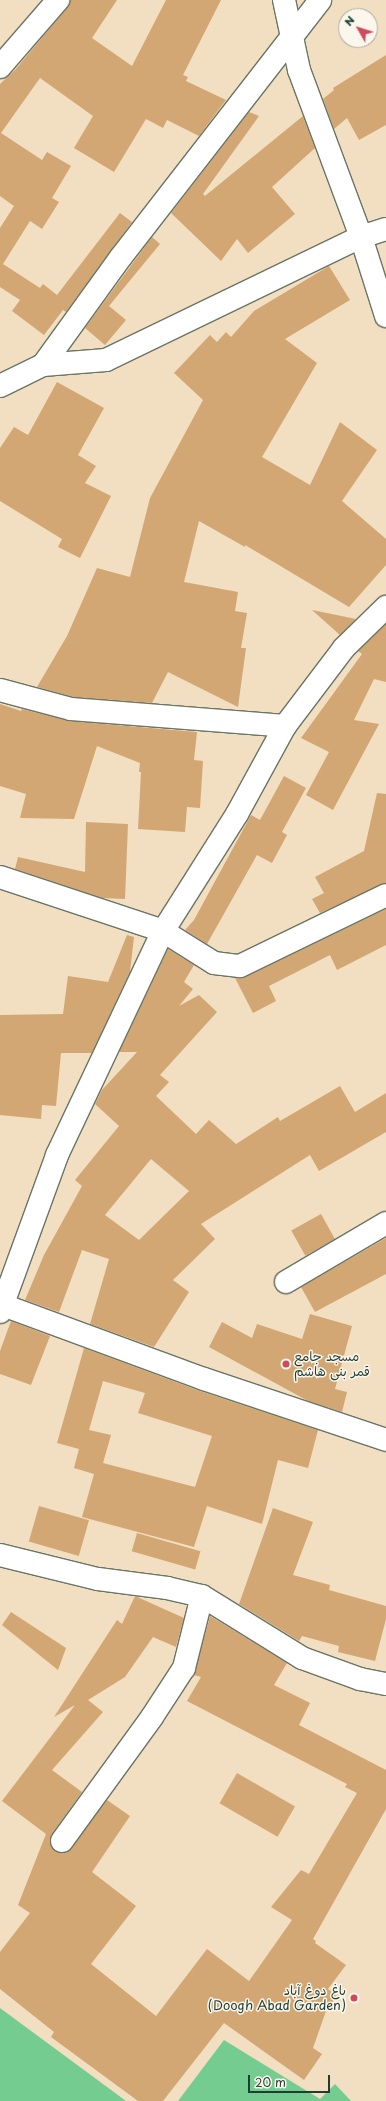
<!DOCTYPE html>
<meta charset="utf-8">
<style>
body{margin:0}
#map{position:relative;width:386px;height:2101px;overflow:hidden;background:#f2dec1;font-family:"Playpen Sans","Playpen Sans Arabic",sans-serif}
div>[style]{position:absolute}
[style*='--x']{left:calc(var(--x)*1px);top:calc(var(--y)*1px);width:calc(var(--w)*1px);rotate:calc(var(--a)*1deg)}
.green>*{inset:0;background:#75cc90}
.building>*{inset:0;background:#d2a774;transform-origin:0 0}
.roads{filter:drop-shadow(1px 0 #697565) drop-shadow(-1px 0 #697565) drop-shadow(0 1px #697565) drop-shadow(0 -1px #697565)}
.minor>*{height:22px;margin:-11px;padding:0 11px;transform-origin:11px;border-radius:11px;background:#fff}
.dots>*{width:11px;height:11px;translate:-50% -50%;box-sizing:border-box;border:2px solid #fbf7ec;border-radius:50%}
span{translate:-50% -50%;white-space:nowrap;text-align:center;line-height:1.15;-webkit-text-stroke:3px #fbf7ec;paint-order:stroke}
.poi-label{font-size:13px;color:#1f3d34}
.left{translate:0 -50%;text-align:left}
.right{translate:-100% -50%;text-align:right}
.north{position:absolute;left:338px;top:8px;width:40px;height:40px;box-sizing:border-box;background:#fbf7ec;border:1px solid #a3ada2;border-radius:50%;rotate:309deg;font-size:11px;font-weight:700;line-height:16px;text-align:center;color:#1f3d34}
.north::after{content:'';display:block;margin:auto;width:14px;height:18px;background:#d1495b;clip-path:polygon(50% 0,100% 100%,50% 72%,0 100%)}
.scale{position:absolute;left:248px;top:2075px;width:82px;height:18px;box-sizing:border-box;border:2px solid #1f3d34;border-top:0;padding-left:5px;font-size:12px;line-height:14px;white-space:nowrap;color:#1f3d34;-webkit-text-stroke:3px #fbf7ec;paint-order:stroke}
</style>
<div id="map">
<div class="green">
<div style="clip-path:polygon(0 2008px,126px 2101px,0 2101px)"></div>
<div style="clip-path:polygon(224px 2040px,320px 2099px,335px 2084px,351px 2101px,178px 2101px)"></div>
</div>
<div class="building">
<div style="clip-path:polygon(70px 0,117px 0,92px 38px,132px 66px,166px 0,221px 0,183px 75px,188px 77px,186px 81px,226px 100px,199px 136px,167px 120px,163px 128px,146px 119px,114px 172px,74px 148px,93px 116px,40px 78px,1px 133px,42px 160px,47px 152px,71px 166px,52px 198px,59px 202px,42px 229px,30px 221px,3px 264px,40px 288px,43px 284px,57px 295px,120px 213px,132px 222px,66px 312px,63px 310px,44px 335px,12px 311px,20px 300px,0 287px,0 228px,14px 206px,0 196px,0 84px,15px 70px,67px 8px)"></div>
<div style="clip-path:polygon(386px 55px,386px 125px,359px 140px,347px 118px,334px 129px,323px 99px,334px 90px,333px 88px)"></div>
<div style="clip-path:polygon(249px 112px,259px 116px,203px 194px,205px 196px,303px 116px,315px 148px,272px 187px,295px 214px,248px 253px,237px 239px,221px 261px,171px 213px)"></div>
<div style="clip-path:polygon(152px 237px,160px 244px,109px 306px,126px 320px,105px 345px,85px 328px)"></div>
<div style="clip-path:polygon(329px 266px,350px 300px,285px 339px,317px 363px,262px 457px,310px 485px,340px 422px,377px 450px,342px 501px,386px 539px,386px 565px,349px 607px,245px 545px,245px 547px,199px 521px,184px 582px,238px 592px,235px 611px,247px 613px,241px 648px,246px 648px,238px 707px,168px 672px,152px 703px,73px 697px,37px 687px,67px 636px,97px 568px,130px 577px,150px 498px,203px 400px,174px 373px,210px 335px,217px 342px,226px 332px,231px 337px,254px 311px)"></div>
<div style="clip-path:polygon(57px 382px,104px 408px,78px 455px,96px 466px,85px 483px,111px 496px,80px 558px,58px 547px,62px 539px,0 501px,0 448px,14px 427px,28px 435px)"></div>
<div style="clip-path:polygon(312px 610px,356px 619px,340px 635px)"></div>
<div style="clip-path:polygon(386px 624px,386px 682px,374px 679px,354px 720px,379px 724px,333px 810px,306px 795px,329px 752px,301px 738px,362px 654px,358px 651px)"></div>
<div style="clip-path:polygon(0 704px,21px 711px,22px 709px,70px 721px,197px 732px,194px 760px,203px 761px,200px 808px,187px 807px,185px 832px,138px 829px,141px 772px,139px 772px,140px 763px,97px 746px,74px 819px,20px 818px,26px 794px,0 786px)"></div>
<div style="clip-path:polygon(284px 776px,306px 788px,282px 832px,287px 835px,272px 863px,257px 855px,207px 944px,185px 930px,194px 920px,251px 815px,260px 820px)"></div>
<div style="clip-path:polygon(377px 793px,386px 794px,386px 883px,320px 913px,312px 899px,324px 893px,315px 877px,364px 851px)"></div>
<div style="clip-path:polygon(86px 822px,128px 824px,125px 899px,102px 898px,15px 869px,18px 857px,85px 872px)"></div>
<div style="clip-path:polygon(386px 909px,386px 945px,337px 970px,330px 955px,269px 986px,276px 1001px,253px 1013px,235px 978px,245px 977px)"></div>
<div style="clip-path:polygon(127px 935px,134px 937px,130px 972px,92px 1053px,61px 1053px,56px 1106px,42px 1105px,41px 1119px,0 1115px,0 1015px,63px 1014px,68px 976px,108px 982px)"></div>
<div style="clip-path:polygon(evenodd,168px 949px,194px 965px,184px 982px,193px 989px,179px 1006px,199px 995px,217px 1012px,160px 1075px,169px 1082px,156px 1096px,196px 1134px,209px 1120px,236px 1144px,278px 1117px,280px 1121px,340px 1086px,355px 1112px,386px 1093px,386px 1132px,319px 1171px,310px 1155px,201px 1224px,215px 1239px,173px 1280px,189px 1292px,154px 1347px,90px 1324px,109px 1259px,82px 1250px,59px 1312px,25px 1300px,44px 1255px,82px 1186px,75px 1180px,119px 1126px,95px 1104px,102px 1090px,137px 1052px,119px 1052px,168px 949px,151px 1159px,189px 1191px,139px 1240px,105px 1215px,151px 1159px)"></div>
<div style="left:321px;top:1214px;width:29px;height:34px;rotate:61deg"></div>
<div style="clip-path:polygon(386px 1238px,386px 1274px,315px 1312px,301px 1287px)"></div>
<div style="clip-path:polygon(310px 1314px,352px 1326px,335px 1389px,347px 1392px,342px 1412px,308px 1401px,209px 1347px,222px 1322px,252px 1338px,257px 1324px,302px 1339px)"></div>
<div style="clip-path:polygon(11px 1321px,50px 1336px,31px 1385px,0 1374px,0 1351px)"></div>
<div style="clip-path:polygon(evenodd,84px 1348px,200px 1391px,318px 1430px,308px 1468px,278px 1460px,262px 1524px,207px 1506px,194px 1547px,82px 1517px,94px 1474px,74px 1468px,79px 1449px,57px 1443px,84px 1348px,103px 1381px,145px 1393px,138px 1413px,212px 1436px,195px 1487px,103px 1463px,111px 1435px,89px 1430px,103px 1381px)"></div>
<div style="left:39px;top:1506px;width:52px;height:37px;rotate:16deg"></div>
<div style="clip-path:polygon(273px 1508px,313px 1522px,293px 1575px,330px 1585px,329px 1590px,386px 1606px,386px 1619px,375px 1661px,338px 1652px,339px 1646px,302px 1636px,299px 1641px,239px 1604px)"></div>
<div style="left:137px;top:1533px;width:66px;height:19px;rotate:16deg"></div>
<div style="clip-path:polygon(135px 1596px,184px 1618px,176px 1647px,153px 1637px,125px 1677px,88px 1700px,103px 1712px,52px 1770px,82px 1792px,52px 1834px,50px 1840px,51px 1846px,55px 1851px,61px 1853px,67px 1852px,107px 1800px,130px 1816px,92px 1872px,136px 1906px,91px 1964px,156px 2016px,207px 1949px,249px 1981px,292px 1920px,271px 1907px,301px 1870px,309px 1874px,357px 1793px,345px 1787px,347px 1784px,187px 1701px,201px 1677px,194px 1675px,210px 1616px,287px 1663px,274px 1685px,310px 1703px,299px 1725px,386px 1770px,386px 1809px,313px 1939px,316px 1941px,315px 1943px,346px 1965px,328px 1989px,337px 1996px,326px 2011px,313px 2048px,322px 2054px,304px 2080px,224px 2023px,163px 2101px,138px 2101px,51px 2037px,54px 2032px,0 1989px,0 1952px,30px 1913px,18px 1905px,46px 1834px,2px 1801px,75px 1705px,54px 1717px,117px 1620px,122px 1624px)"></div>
<div style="clip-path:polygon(11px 1612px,66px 1648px,58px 1670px,2px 1625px)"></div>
<div style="left:237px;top:1773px;width:67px;height:35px;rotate:30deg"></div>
</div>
<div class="roads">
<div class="minor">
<div style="--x:284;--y:0;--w:72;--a:77.9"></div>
<div style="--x:299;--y:70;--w:178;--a:69.6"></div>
<div style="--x:361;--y:237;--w:83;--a:72.4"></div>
<div style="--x:0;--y:67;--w:89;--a:-49.1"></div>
<div style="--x:43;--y:365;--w:133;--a:-54.2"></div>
<div style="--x:121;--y:257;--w:325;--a:-52.2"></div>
<div style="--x:0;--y:386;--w:48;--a:-26"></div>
<div style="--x:43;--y:365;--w:63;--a:-4.5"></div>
<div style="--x:106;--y:360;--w:283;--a:-25.8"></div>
<div style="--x:361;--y:237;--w:26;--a:-18"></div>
<div style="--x:0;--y:690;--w:73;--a:15"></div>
<div style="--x:71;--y:709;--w:215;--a:4.5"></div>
<div style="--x:0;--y:877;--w:172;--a:18.3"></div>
<div style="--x:163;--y:931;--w:60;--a:32.1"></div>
<div style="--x:214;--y:963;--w:26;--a:7"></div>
<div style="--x:240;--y:966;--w:162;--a:-25.9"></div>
<div style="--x:286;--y:1282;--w:116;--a:-30.5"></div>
<div style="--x:0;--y:1304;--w:217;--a:20.2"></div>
<div style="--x:204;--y:1379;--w:192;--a:18.5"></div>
<div style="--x:0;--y:1312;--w:167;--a:-70"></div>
<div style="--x:57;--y:1155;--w:248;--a:-64.7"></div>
<div style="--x:163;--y:931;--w:138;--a:-57.7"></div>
<div style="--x:237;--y:814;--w:100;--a:-61.4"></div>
<div style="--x:285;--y:726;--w:98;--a:-52.9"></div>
<div style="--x:344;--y:648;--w:59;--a:-44.3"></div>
<div style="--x:0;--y:1555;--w:101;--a:13.8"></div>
<div style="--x:98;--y:1579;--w:70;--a:7.4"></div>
<div style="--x:167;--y:1588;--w:36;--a:13"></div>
<div style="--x:202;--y:1596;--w:118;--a:31.8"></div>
<div style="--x:302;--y:1658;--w:62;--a:19.9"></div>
<div style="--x:360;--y:1679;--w:26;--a:11"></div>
<div style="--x:62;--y:1841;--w:153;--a:-54"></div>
<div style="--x:152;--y:1717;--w:59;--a:-56.9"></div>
<div style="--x:184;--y:1668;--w:74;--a:-76"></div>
</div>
</div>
<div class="dots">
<div style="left:286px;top:1364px;background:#d1495b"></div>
<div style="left:354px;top:1998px;background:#d1495b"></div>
</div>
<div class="poi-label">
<span class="left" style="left:294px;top:1364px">مسجد جامع<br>قمر بنی هاشم</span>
<span class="right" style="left:346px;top:1998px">باغ دوغ آباد<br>(Doogh Abad Garden)</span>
</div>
<div class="north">N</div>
<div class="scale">20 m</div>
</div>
